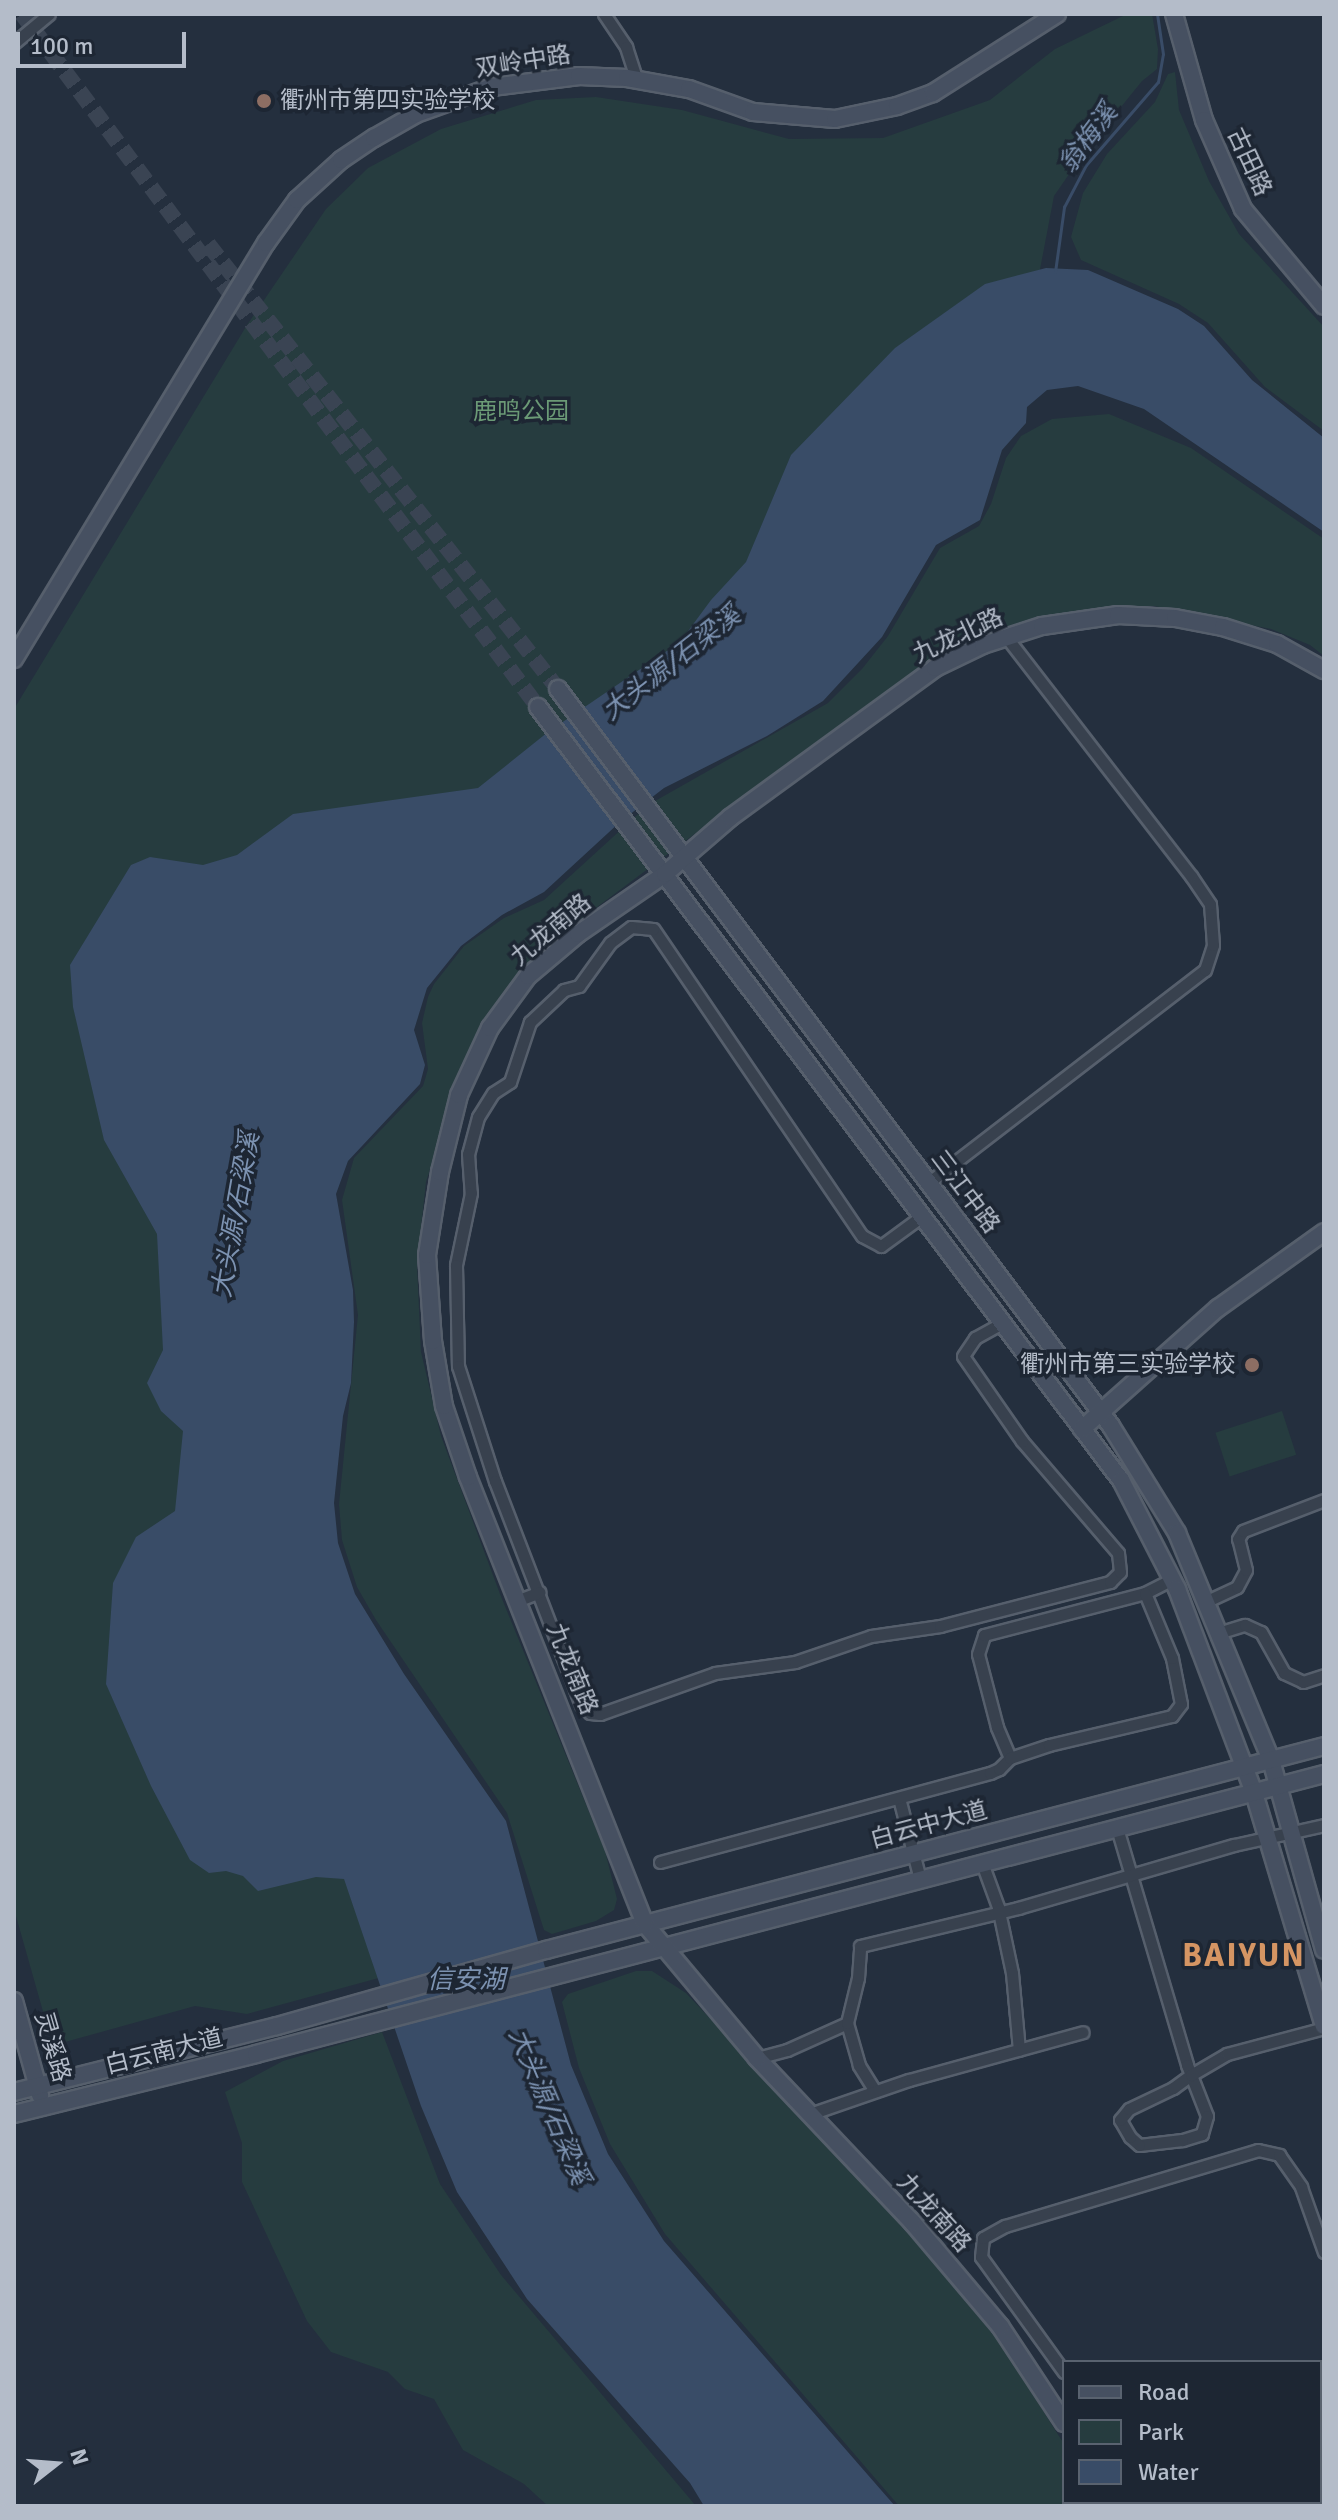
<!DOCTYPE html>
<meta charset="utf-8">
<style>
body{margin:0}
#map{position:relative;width:1338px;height:2520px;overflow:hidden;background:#242f3e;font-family:Signika,"Noto Sans SC",sans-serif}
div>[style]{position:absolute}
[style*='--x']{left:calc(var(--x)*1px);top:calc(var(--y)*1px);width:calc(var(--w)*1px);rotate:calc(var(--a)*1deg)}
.green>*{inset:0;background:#263c3f;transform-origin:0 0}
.water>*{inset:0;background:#394c67}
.stream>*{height:3px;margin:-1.5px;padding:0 1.5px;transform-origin:1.5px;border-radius:1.5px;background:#394c67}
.secondary-tunnel>*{height:16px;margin-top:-8px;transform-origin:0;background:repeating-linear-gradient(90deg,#3a4453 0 16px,transparent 0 24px)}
.roads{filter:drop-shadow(2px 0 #565f6c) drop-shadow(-2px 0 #565f6c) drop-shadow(0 2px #565f6c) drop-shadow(0 -2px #565f6c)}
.street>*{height:11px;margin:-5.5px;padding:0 5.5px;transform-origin:5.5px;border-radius:5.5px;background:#38414e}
.secondary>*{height:16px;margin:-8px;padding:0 8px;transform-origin:8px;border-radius:8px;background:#465061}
.dots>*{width:22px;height:22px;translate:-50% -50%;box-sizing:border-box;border:4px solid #1d2633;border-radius:50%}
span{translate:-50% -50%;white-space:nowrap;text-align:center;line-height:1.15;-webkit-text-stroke:7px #1d2633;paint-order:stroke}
.street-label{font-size:24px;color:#b4bcc9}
.poi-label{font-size:24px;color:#b4bcc9}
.left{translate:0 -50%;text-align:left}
.right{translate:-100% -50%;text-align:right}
.park-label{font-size:24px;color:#6b9a76}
.water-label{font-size:26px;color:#7c92b1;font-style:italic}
.district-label{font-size:32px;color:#d59563;font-weight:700;letter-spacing:2px}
.frame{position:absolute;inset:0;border:16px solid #b4bcc9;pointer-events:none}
.legend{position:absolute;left:1062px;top:2360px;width:260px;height:144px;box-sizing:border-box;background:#1d2633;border:2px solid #59626f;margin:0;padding:10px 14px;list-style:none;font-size:24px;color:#b4bcc9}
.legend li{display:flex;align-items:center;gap:16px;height:40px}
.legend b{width:40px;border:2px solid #59626f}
.north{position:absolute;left:16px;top:2424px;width:80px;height:80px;-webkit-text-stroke:6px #1d2633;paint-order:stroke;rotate:73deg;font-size:22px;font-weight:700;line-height:32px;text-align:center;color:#b4bcc9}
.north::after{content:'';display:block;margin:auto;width:28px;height:36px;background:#b4bcc9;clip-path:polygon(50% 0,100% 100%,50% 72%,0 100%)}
.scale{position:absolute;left:16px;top:32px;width:170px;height:36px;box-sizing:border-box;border:4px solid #b4bcc9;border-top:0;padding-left:10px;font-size:24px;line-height:28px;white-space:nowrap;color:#b4bcc9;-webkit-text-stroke:6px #1d2633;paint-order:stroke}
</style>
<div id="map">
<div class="green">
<div style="clip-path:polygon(1127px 14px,1152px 14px,1158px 49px,1157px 69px,1142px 81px,1083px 154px,1054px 196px,1038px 280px,743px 576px,164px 1232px,186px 1427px,330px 1868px,349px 1875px,386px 1976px,247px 2014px,195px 2006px,65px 2042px,50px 2036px,14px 1909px,14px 709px,247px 325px,326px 209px,368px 168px,441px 129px,536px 100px,596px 97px,682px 110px,789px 139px,883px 138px,990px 100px,1055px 49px)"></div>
<div style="clip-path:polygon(1175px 72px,1179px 110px,1209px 181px,1239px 234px,1324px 327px,1324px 431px,1265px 387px,1208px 323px,1179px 304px,1081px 260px,1071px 237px,1083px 193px,1107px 154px,1155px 102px,1168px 74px)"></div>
<div style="clip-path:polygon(1109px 414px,1191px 448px,1324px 539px,1324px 656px,1310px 645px,1271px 629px,1154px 606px,1099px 608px,1046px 617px,982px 636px,931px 662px,864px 707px,565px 931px,523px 967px,462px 1069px,426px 1182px,417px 1265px,421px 1352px,441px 1436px,500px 1594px,605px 1851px,617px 1899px,614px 1910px,596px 1921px,552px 1934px,544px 1930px,507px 1813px,376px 1620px,357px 1587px,342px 1540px,339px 1504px,358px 1315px,342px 1200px,354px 1158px,423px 1086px,428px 1069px,422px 1023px,428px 997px,434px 984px,464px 946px,504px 918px,544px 900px,648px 805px,828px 703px,862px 669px,888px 636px,940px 548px,979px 526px,991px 504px,1006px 458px,1021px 436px,1052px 419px)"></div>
<div style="left:1282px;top:1411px;width:46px;height:70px;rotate:72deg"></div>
<div style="clip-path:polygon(636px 1971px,652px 1971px,686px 1993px,906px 2226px,997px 2338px,1064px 2444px,1064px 2502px,1096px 2502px,1097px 2506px,899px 2506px,665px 2234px,610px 2144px,579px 2068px,562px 2002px,568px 1994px)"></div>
<div style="clip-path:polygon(382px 2032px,440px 2184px,501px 2275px,696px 2506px,548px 2506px,524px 2484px,463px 2450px,434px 2399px,405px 2389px,388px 2372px,331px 2352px,307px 2321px,242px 2182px,242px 2143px,225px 2092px,283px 2061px)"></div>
</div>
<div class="water">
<div style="clip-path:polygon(1046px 268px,1088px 270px,1178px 309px,1204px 326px,1252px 380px,1324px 438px,1324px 532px,1144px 409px,1078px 386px,1047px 390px,1027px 407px,1026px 423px,1002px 450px,980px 520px,936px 545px,882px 637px,823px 701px,767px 736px,664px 788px,620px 822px,544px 892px,502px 915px,461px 946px,427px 988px,414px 1030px,425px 1065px,420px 1084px,348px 1161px,336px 1194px,353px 1290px,354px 1322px,351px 1383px,343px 1416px,334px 1503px,338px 1543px,355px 1594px,404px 1674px,506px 1821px,571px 2065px,608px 2154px,664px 2241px,895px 2506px,704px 2506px,690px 2483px,527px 2299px,457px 2192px,421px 2106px,344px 1879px,316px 1877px,258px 1891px,243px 1876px,226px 1871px,209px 1873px,190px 1860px,151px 1786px,106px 1684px,113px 1583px,136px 1537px,175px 1511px,183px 1431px,161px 1411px,147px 1383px,163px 1350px,157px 1234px,104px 1140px,73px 1007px,70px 965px,131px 865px,150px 857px,203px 865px,237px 855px,293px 814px,478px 788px,548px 732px,680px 642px,711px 600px,746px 562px,791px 455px,895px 348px,985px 284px)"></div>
</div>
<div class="stream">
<div style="--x:1055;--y:272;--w:66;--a:-82.1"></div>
<div style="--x:1064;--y:207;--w:47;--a:-62.4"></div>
<div style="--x:1086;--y:165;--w:110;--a:-49.1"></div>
<div style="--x:1158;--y:82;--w:28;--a:-80"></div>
<div style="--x:1163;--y:54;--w:40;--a:-98.5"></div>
</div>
<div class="secondary-tunnel">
<div style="--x:22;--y:14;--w:864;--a:53.33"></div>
<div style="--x:208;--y:244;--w:566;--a:51.81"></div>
</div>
<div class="roads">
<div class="street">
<div style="--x:604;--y:14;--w:40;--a:56"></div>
<div style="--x:626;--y:47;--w:35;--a:72"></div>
<div style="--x:14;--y:43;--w:45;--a:-39.6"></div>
<div style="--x:928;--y:1183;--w:349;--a:-37.6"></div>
<div style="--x:1205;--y:970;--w:26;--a:-72"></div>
<div style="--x:1213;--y:945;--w:41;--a:-94.2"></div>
<div style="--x:1210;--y:904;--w:34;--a:-124"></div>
<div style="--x:1191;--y:876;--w:302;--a:-127.7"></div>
<div style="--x:922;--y:1216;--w:51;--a:143.8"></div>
<div style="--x:881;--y:1246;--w:21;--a:-152"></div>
<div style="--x:862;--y:1236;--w:371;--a:-124.2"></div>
<div style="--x:653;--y:929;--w:22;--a:-175"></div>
<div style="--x:631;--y:927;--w:26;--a:143"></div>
<div style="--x:610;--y:943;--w:53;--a:125.8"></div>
<div style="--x:579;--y:986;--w:16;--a:165"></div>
<div style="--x:564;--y:990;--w:47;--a:136.7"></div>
<div style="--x:530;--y:1022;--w:63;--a:108.4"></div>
<div style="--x:510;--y:1082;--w:20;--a:147"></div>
<div style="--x:493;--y:1093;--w:28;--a:122"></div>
<div style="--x:478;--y:1117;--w:38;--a:105"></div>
<div style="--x:468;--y:1154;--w:39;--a:86"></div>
<div style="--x:471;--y:1193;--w:74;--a:101.8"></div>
<div style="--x:456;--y:1265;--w:101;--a:88.9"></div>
<div style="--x:458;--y:1366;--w:121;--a:72.2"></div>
<div style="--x:495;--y:1481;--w:240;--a:69"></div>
<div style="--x:581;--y:1705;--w:12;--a:42"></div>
<div style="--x:590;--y:1713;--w:10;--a:6"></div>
<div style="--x:600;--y:1714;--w:122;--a:-19.6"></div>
<div style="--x:715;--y:1673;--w:81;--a:-7.8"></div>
<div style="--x:795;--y:1662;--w:80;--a:-18.9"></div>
<div style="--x:871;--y:1636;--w:70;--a:-8.2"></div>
<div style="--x:940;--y:1626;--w:176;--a:-14.5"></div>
<div style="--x:1110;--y:1582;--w:14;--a:-45"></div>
<div style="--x:1120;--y:1572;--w:19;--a:-96"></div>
<div style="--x:1118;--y:1553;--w:148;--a:-130.6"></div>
<div style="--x:1022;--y:1441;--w:103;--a:-124.8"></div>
<div style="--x:963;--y:1356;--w:22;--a:-56"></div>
<div style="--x:975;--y:1338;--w:31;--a:-29"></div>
<div style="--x:519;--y:1600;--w:22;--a:-21"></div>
<div style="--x:1205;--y:1602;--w:35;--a:-25"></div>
<div style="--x:1237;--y:1587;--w:19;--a:-62"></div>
<div style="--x:1246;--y:1570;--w:32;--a:-104"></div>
<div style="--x:1238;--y:1539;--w:9;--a:-58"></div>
<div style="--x:1243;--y:1531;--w:87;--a:-20.9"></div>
<div style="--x:1218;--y:1633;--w:28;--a:-17"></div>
<div style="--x:1245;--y:1625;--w:17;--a:24"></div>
<div style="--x:1261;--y:1632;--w:47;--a:60.7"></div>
<div style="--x:1284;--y:1673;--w:21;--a:25"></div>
<div style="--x:1303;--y:1682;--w:22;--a:-18"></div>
<div style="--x:1010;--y:1758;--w:34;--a:-113"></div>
<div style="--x:997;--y:1727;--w:75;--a:-104.6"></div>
<div style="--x:978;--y:1654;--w:20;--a:-72"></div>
<div style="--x:984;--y:1635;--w:166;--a:-14.6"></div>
<div style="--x:1145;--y:1593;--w:30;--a:-27"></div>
<div style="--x:899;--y:1798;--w:84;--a:75.5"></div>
<div style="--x:1117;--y:1828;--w:247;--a:73.5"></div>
<div style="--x:1187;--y:2065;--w:11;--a:68"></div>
<div style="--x:1191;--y:2075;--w:44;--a:68.7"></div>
<div style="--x:1207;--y:2116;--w:19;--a:106"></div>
<div style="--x:1202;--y:2134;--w:21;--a:163"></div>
<div style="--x:1182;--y:2140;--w:43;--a:173.4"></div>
<div style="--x:1139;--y:2145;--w:12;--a:-138"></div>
<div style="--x:1130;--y:2137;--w:20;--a:-120"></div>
<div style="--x:1120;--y:2120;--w:14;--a:-51"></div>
<div style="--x:1129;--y:2109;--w:49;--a:-25.5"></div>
<div style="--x:1173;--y:2088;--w:22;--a:-36"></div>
<div style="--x:1191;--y:2075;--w:42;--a:-30.3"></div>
<div style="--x:1227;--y:2054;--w:100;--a:-15"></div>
<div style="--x:660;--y:1862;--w:342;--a:-15.1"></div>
<div style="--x:990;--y:1773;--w:10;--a:-24"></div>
<div style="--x:999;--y:1769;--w:16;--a:-45"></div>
<div style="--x:1010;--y:1758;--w:41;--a:-18.4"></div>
<div style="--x:1049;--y:1745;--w:126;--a:-13.3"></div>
<div style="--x:1172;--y:1716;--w:15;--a:-53"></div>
<div style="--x:1181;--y:1704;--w:47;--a:-101.1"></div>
<div style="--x:1172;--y:1658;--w:70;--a:-112.6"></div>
<div style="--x:982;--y:1863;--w:47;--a:70"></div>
<div style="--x:998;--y:1907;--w:67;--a:78"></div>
<div style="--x:1012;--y:1973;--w:77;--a:84.8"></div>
<div style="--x:757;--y:2058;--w:31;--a:-15"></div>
<div style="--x:787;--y:2050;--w:66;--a:-24.2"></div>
<div style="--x:875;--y:2091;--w:31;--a:-122"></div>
<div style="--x:859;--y:2065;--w:44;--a:-105.9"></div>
<div style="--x:847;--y:2023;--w:46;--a:-76.3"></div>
<div style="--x:858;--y:1978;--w:32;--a:-86"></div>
<div style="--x:860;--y:1946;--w:163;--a:-13.5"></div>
<div style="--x:1018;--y:1908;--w:225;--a:-16.3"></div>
<div style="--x:1234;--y:1845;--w:92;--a:-12.5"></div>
<div style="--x:810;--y:2114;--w:105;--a:-19"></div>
<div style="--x:909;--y:2080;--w:180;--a:-15.4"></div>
<div style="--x:1064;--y:2372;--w:142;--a:-125.8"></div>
<div style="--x:981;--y:2257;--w:19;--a:-84"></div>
<div style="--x:983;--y:2238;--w:25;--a:-29"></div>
<div style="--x:1005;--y:2226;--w:264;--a:-16.7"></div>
<div style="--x:1258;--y:2150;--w:22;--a:13"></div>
<div style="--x:1279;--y:2155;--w:39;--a:55"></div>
<div style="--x:1301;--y:2187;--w:69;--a:70.5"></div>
<div style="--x:1134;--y:2502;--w:4;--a:76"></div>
</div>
<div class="secondary">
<div style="--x:1174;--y:14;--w:110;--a:74.2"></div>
<div style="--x:1204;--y:120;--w:97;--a:66.3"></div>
<div style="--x:1243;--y:209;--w:126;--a:50.1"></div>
<div style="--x:14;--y:659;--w:486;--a:-58.8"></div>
<div style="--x:266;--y:243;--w:53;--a:-54.2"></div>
<div style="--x:297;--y:200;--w:59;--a:-42.3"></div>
<div style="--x:341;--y:160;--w:40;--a:-34"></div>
<div style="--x:374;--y:138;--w:48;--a:-29.7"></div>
<div style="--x:416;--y:114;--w:81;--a:-19.6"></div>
<div style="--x:492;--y:87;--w:88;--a:-7.2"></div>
<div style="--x:579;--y:76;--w:48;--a:2.4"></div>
<div style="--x:627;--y:78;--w:63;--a:10.1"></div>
<div style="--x:689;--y:89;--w:68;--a:19.8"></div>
<div style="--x:753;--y:112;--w:82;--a:4.9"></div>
<div style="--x:835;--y:119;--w:63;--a:-11.8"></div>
<div style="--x:897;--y:106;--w:38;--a:-20"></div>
<div style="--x:933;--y:93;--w:147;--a:-32.5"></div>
<div style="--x:558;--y:689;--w:921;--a:53.12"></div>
<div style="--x:1111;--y:1426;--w:126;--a:58.3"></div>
<div style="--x:1177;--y:1533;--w:246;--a:67.5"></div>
<div style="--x:1271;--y:1760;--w:197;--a:74.4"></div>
<div style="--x:538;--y:707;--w:968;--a:52.98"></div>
<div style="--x:1121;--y:1480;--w:123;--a:62.8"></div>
<div style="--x:1177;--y:1589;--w:218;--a:69.3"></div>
<div style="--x:1254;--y:1793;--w:243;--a:73.3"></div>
<div style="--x:1082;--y:1429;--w:182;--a:-41.7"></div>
<div style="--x:1218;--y:1308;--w:130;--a:-35.6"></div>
<div style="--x:14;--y:2001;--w:98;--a:74.5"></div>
<div style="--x:14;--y:2092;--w:271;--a:-14.1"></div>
<div style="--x:277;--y:2026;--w:280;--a:-15.8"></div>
<div style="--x:546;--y:1950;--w:804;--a:-14.69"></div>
<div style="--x:14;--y:2114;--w:249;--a:-13.9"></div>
<div style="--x:256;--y:2054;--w:1104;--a:-14.69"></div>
<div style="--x:1064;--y:2423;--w:116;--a:-123.4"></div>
<div style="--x:1000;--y:2326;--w:136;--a:-130.2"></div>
<div style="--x:912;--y:2222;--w:226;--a:-133.4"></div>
<div style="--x:757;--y:2058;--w:175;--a:-129.9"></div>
<div style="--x:645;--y:1924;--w:481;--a:-111.6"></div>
<div style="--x:468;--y:1477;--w:75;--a:-108.7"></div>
<div style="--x:444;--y:1406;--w:66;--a:-99.6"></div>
<div style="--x:433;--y:1341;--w:86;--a:-94"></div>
<div style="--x:427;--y:1255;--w:84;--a:-81.1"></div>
<div style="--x:440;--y:1172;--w:79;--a:-76.1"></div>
<div style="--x:459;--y:1095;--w:74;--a:-65.2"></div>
<div style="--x:490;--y:1028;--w:64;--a:-53.8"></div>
<div style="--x:528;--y:976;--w:65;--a:-40"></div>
<div style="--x:578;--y:934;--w:106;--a:-34.6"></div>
<div style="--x:665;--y:874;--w:87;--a:-40.8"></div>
<div style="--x:731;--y:817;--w:253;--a:-36.1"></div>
<div style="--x:935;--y:668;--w:53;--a:-25.6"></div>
<div style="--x:983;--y:645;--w:62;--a:-17.9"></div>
<div style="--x:1042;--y:626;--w:77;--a:-8.2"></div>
<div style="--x:1118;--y:615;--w:57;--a:3"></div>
<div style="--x:1175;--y:618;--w:49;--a:10.6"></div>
<div style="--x:1223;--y:627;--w:57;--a:17.5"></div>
<div style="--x:1277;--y:644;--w:54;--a:29"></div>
<div style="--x:1107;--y:2502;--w:4;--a:76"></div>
</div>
</div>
<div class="dots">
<div style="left:264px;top:101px;background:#8d6e63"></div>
<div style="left:1252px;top:1365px;background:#8d6e63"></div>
</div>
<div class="street-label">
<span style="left:523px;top:62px;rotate:-9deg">双岭中路</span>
<span style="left:1249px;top:162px;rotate:65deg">古田路</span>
<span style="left:958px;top:636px;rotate:-25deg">九龙北路</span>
<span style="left:551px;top:930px;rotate:-40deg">九龙南路</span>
<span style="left:965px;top:1192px;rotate:53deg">三江中路</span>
<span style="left:572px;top:1669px;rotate:68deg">九龙南路</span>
<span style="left:929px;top:1825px;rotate:-15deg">白云中大道</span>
<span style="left:52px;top:2047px;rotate:74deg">灵溪路</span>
<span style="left:164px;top:2052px;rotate:-14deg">白云南大道</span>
<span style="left:934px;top:2213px;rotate:48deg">九龙南路</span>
</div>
<div class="poi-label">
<span class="left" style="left:280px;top:101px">衢州市第四实验学校</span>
<span class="right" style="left:1236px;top:1365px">衢州市第三实验学校</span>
</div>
<div class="park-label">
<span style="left:521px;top:412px">鹿鸣公园</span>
</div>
<div class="water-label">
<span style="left:1089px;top:139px;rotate:-53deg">翁梅溪</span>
<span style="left:672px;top:664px;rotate:-38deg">大头源/石梁溪</span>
<span style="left:237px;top:1215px;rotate:-80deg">大头源/石梁溪</span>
<span style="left:466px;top:1981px">信安湖</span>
<span style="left:548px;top:2107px;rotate:67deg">大头源/石梁溪</span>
</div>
<div class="district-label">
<span style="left:1244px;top:1956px">BAIYUN</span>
</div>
<div class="frame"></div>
<ul class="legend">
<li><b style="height:10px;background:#465061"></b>Road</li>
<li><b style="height:22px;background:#263c3f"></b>Park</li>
<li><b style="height:22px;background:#394c67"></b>Water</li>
</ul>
<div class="north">N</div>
<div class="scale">100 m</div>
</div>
